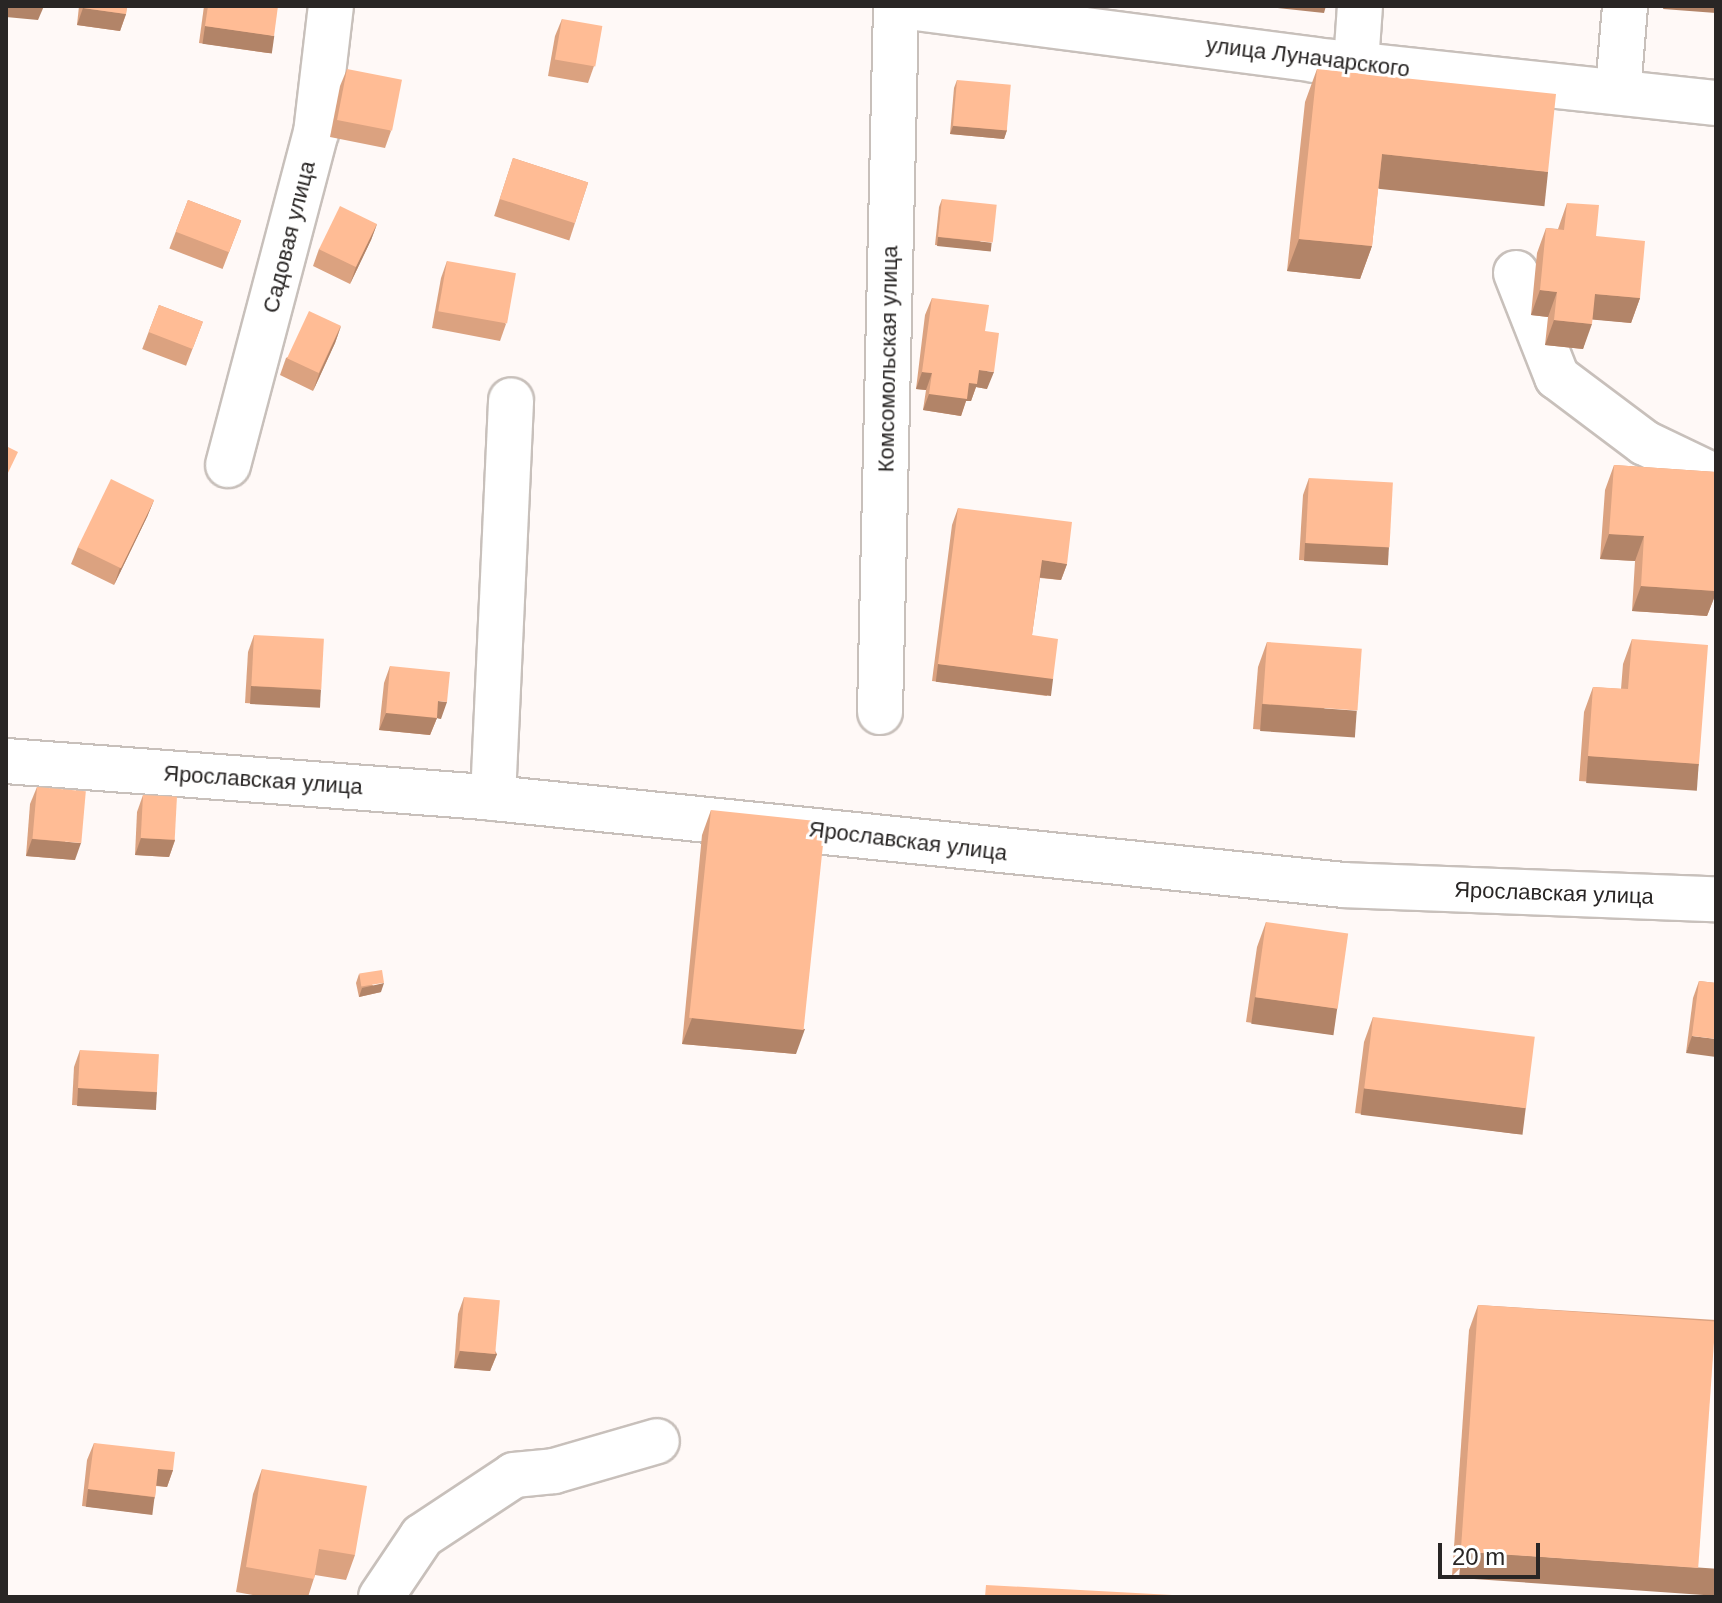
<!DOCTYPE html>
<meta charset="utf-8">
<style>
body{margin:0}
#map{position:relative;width:1722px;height:1603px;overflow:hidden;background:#fff9f7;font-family:Arial,sans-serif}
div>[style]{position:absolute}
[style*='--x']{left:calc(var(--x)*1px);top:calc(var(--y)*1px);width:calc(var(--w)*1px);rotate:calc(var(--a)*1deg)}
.roads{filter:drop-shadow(2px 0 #c8c0bb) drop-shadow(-2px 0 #c8c0bb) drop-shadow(0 2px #c8c0bb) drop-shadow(0 -2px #c8c0bb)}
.minor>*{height:44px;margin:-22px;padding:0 22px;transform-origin:22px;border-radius:22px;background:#fff}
.wall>*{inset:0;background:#dba280;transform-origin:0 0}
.shaded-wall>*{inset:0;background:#b28468;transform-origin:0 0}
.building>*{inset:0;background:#ffbc95;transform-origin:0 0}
span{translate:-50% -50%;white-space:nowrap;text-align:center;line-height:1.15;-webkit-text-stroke:6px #fff;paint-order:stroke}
.street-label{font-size:22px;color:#292625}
.frame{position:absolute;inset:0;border:8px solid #292625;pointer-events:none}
.scale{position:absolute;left:1438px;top:1543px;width:102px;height:36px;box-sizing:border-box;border:4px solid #292625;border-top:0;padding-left:10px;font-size:24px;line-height:28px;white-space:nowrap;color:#292625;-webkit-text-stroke:6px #fff;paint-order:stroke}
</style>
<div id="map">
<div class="roads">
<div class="minor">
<div style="--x:901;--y:6;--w:417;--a:7.4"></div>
<div style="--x:1314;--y:60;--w:404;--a:6.1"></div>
<div style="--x:1356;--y:63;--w:57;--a:-86"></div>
<div style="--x:1618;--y:90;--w:84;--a:-85.2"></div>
<div style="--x:1516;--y:273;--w:112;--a:68.5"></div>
<div style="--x:1557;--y:377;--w:110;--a:36.9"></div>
<div style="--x:1645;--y:443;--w:79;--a:25.6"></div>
<div style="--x:228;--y:465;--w:343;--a:-75.2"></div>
<div style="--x:316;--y:133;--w:128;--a:-83.3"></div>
<div style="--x:880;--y:712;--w:706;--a:-88.7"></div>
<div style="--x:6;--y:761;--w:488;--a:4.3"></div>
<div style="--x:493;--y:798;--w:855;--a:5.84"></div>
<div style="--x:1344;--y:885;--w:372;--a:2.2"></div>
<div style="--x:493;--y:798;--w:398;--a:-87.4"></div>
<div style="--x:381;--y:1597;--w:73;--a:-56.1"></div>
<div style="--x:422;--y:1536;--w:110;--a:-33.5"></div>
<div style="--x:514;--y:1475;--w:40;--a:-5.7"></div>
<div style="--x:554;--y:1471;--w:107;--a:-16.2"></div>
</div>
</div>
<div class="wall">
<div style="clip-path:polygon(79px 6px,127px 6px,126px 14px,120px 31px,77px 25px)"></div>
<div style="clip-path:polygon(204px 6px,275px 6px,268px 53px,199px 43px)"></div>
<div style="clip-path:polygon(562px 19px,594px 66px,588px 83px,548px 76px,555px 36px)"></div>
<div style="clip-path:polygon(347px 69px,391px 131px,385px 148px,330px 137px,340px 86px)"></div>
<div style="clip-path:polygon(1317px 69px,1536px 204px,1378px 188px,1372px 246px,1360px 279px,1287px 271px,1305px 102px)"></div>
<div style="clip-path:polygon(957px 80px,1007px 130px,1004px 139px,950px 134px,954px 88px)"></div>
<div style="left:513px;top:158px;width:79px;height:61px;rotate:18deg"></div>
<div style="clip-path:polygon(942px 199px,989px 251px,935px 245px,939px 207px)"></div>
<div style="left:188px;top:200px;width:57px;height:52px;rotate:21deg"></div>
<div style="clip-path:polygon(1567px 203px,1596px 236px,1640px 298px,1631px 323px,1592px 319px,1583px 349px,1545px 345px,1548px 317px,1531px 315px,1537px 253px,1546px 228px,1558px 229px)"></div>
<div style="clip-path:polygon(377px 224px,371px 240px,350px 284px,313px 266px,319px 249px)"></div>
<div style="clip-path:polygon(447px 261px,506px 324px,500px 341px,432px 328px,441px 278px)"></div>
<div style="clip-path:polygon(932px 298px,985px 331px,987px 389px,976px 387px,971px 401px,966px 401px,961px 416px,923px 410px,926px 390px,916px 389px,925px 315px)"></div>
<div style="left:159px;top:305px;width:47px;height:47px;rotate:21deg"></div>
<div style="clip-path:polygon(341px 326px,335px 343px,313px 391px,280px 375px,286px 358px)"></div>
<div style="clip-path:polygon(1614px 465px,1716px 472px,1716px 593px,1707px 616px,1632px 611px,1635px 561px,1600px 559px,1605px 490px)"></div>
<div style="clip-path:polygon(1309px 478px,1389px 547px,1383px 564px,1299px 560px,1303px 495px)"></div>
<div style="clip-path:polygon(154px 500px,147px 517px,114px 585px,71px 564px,78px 547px)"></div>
<div style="clip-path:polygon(958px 508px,1067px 564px,1061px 580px,1040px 578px,1032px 635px,1047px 696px,932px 681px,952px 525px)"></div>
<div style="clip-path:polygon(254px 635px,321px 690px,315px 707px,245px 703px,248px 652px)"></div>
<div style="clip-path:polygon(1632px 639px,1699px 764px,1690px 789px,1579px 781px,1584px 712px,1593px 687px,1621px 689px,1623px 664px)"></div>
<div style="clip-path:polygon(1267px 642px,1348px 736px,1253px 729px,1258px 667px)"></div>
<div style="clip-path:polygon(390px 666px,441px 719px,437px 718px,430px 735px,379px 730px,384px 683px)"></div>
<div style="clip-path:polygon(37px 787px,75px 860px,26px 856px,30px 804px)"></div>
<div style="clip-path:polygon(143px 795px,175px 840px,169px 857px,135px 855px,137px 812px)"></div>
<div style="clip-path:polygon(711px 810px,796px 1054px,682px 1044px,702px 835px)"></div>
<div style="clip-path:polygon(1266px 922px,1337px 1009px,1328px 1034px,1246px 1022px,1257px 947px)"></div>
<div style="clip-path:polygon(359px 974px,381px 992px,359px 997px,356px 983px)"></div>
<div style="clip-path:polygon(1699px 981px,1716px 983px,1686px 1053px,1693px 998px)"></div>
<div style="clip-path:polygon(1373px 1017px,1517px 1134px,1355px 1113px,1364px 1042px)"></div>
<div style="clip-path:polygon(80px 1050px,157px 1092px,151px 1109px,72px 1105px,74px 1067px)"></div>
<div style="clip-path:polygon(464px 1297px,497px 1354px,490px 1371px,454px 1368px,458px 1314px)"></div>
<div style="clip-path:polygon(1478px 1305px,1716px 1320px,1452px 1576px,1469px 1330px)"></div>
<div style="clip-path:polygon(94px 1443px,173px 1470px,167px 1487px,156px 1486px,155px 1497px,148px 1514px,82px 1506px,87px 1460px)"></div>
<div style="clip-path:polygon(262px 1469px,355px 1555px,346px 1580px,315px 1575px,308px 1597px,264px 1597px,236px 1592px,253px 1494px)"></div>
</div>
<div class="shaded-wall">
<div style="clip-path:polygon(6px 6px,44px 6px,38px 20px,6px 17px)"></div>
<div style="clip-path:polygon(1259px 6px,1326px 6px,1324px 13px)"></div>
<div style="clip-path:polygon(1664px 6px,1716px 6px,1716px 13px,1663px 9px)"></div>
<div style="clip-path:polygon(83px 8px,126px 14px,120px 31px,77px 25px)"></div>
<div style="left:205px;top:26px;width:70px;height:18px;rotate:8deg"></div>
<div style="clip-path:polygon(953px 126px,1007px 130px,1004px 139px,950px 134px)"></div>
<div style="left:1382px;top:154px;width:167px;height:35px;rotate:6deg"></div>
<div style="clip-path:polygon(377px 224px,371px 240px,350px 284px,356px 267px)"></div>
<div style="left:938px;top:237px;width:54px;height:9px;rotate:6deg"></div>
<div style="clip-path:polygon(1299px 239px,1372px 246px,1360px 279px,1287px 271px)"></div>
<div style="clip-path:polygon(1540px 290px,1557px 292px,1548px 317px,1531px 315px)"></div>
<div style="clip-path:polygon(1595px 294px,1640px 298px,1631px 323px,1586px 319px)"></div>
<div style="clip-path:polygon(1554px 320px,1592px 324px,1583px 349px,1545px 345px)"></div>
<div style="clip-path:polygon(341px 326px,335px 343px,313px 391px,319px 374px)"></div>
<div style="clip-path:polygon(979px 370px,994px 372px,987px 389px,976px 387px,971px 401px,966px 401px,961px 416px,923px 410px,929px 394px,969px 383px)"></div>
<div style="clip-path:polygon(922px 372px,932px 373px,926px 390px,916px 389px)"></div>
<div style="clip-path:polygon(154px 500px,147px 517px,114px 585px,120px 568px)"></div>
<div style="clip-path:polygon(1609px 534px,1644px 536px,1635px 561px,1600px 559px)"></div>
<div style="left:1305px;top:543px;width:84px;height:18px;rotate:3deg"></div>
<div style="clip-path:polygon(1042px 560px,1067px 564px,1061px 580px,1036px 577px)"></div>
<div style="clip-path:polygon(1641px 586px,1716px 591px,1716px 593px,1707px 616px,1632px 611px)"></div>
<div style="left:938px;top:664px;width:116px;height:18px;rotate:7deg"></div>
<div style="left:251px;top:686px;width:70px;height:18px;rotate:3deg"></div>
<div style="clip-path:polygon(438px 701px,447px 702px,441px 719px,437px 718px,430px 735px,379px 730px,386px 713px)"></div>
<div style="left:1262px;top:704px;width:95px;height:27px;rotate:4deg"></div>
<div style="left:1588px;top:756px;width:111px;height:27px;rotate:4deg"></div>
<div style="clip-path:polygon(141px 838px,175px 840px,169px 857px,135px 855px)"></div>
<div style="clip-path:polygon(32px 839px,81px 843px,75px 860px,26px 856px)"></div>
<div style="clip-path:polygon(384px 983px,381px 992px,359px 997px,362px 988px)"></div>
<div style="left:1255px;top:997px;width:83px;height:27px;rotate:8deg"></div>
<div style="clip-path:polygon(692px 1018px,805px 1029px,796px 1054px,682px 1044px)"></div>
<div style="clip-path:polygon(1692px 1036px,1716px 1039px,1716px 1057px,1686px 1053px)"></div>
<div style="left:78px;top:1088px;width:79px;height:18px;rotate:3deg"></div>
<div style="left:1364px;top:1088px;width:163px;height:27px;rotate:7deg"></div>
<div style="clip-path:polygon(460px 1351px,497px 1354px,490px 1371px,454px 1368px)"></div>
<div style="clip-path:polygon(158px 1469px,173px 1470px,167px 1487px,152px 1485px)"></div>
<div style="left:88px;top:1489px;width:67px;height:18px;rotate:7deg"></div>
<div style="left:1461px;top:1551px;width:256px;height:27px;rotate:4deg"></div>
</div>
<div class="building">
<div style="clip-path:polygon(83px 6px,127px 6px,126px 14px,83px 8px)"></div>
<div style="clip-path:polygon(208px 6px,278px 6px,274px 36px,205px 26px)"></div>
<div style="left:562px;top:19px;width:41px;height:41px;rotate:10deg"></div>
<div style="left:347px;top:69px;width:56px;height:52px;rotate:11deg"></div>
<div style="clip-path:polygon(1317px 69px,1556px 94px,1548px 172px,1382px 154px,1372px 246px,1299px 239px)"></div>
<div style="left:957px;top:80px;width:54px;height:46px;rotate:5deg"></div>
<div style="left:513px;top:158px;width:79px;height:43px;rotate:18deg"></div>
<div style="left:942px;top:199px;width:55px;height:38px;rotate:6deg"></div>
<div style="left:188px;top:200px;width:57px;height:34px;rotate:21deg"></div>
<div style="clip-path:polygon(1567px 203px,1599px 205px,1596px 236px,1645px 241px,1640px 298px,1595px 294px,1592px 324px,1554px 320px,1557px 292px,1540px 290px,1546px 228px,1564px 230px)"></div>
<div style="left:340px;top:206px;width:41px;height:48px;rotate:26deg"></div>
<div style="left:447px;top:261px;width:70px;height:51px;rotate:10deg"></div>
<div style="clip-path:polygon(932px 298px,989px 305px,985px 331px,999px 333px,994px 372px,979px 370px,977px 384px,969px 383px,967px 399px,929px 394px,932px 373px,922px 372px)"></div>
<div style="left:159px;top:305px;width:47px;height:29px;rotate:21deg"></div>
<div style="left:309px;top:311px;width:35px;height:52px;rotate:25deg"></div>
<div style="clip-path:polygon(6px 446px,18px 452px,6px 477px)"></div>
<div style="clip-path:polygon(1614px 465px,1716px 472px,1716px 591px,1641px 586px,1644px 536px,1609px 534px)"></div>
<div style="left:1309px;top:478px;width:84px;height:65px;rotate:3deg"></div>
<div style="left:111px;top:479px;width:48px;height:76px;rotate:26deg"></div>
<div style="clip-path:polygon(958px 508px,1072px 522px,1067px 564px,1042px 560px,1032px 635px,1058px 639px,1053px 679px,938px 664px)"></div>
<div style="left:254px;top:635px;width:70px;height:51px;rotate:3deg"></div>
<div style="clip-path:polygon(1632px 639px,1708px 645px,1699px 764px,1588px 756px,1593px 687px,1628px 689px)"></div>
<div style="left:1267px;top:642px;width:95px;height:62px;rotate:4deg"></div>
<div style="clip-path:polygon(390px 666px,450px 672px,447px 702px,438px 701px,437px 718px,386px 713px)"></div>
<div style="left:37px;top:787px;width:49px;height:52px;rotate:5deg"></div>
<div style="left:143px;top:795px;width:34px;height:43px;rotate:3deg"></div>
<div style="left:711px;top:810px;width:115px;height:209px;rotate:6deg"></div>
<div style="left:1266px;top:922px;width:83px;height:76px;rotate:8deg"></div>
<div style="left:382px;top:970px;width:13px;height:23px;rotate:81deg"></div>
<div style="clip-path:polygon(1699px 981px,1716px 983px,1716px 1039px,1692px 1036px)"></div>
<div style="left:1373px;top:1017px;width:163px;height:72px;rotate:7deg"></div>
<div style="left:80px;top:1050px;width:79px;height:38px;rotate:3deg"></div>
<div style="left:464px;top:1297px;width:36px;height:54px;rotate:5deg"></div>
<div style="left:1478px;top:1305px;width:238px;height:247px;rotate:4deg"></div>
<div style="clip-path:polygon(94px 1443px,175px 1452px,173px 1470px,158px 1469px,155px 1497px,88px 1489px)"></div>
<div style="clip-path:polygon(262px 1469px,367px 1486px,355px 1555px,319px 1549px,314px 1579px,246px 1567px)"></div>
<div style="clip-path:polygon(986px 1585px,1209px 1597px,985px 1597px)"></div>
</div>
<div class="street-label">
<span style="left:1308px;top:57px;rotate:7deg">улица Луначарского</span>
<span style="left:289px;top:237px;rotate:-76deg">Садовая улица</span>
<span style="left:888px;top:359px;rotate:-89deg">Комсомольская улица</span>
<span style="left:263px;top:780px;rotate:4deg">Ярославская улица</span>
<span style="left:908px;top:841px;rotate:7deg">Ярославская улица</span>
<span style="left:1554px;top:893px;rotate:2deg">Ярославская улица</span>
</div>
<div class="frame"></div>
<div class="scale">20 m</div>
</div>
